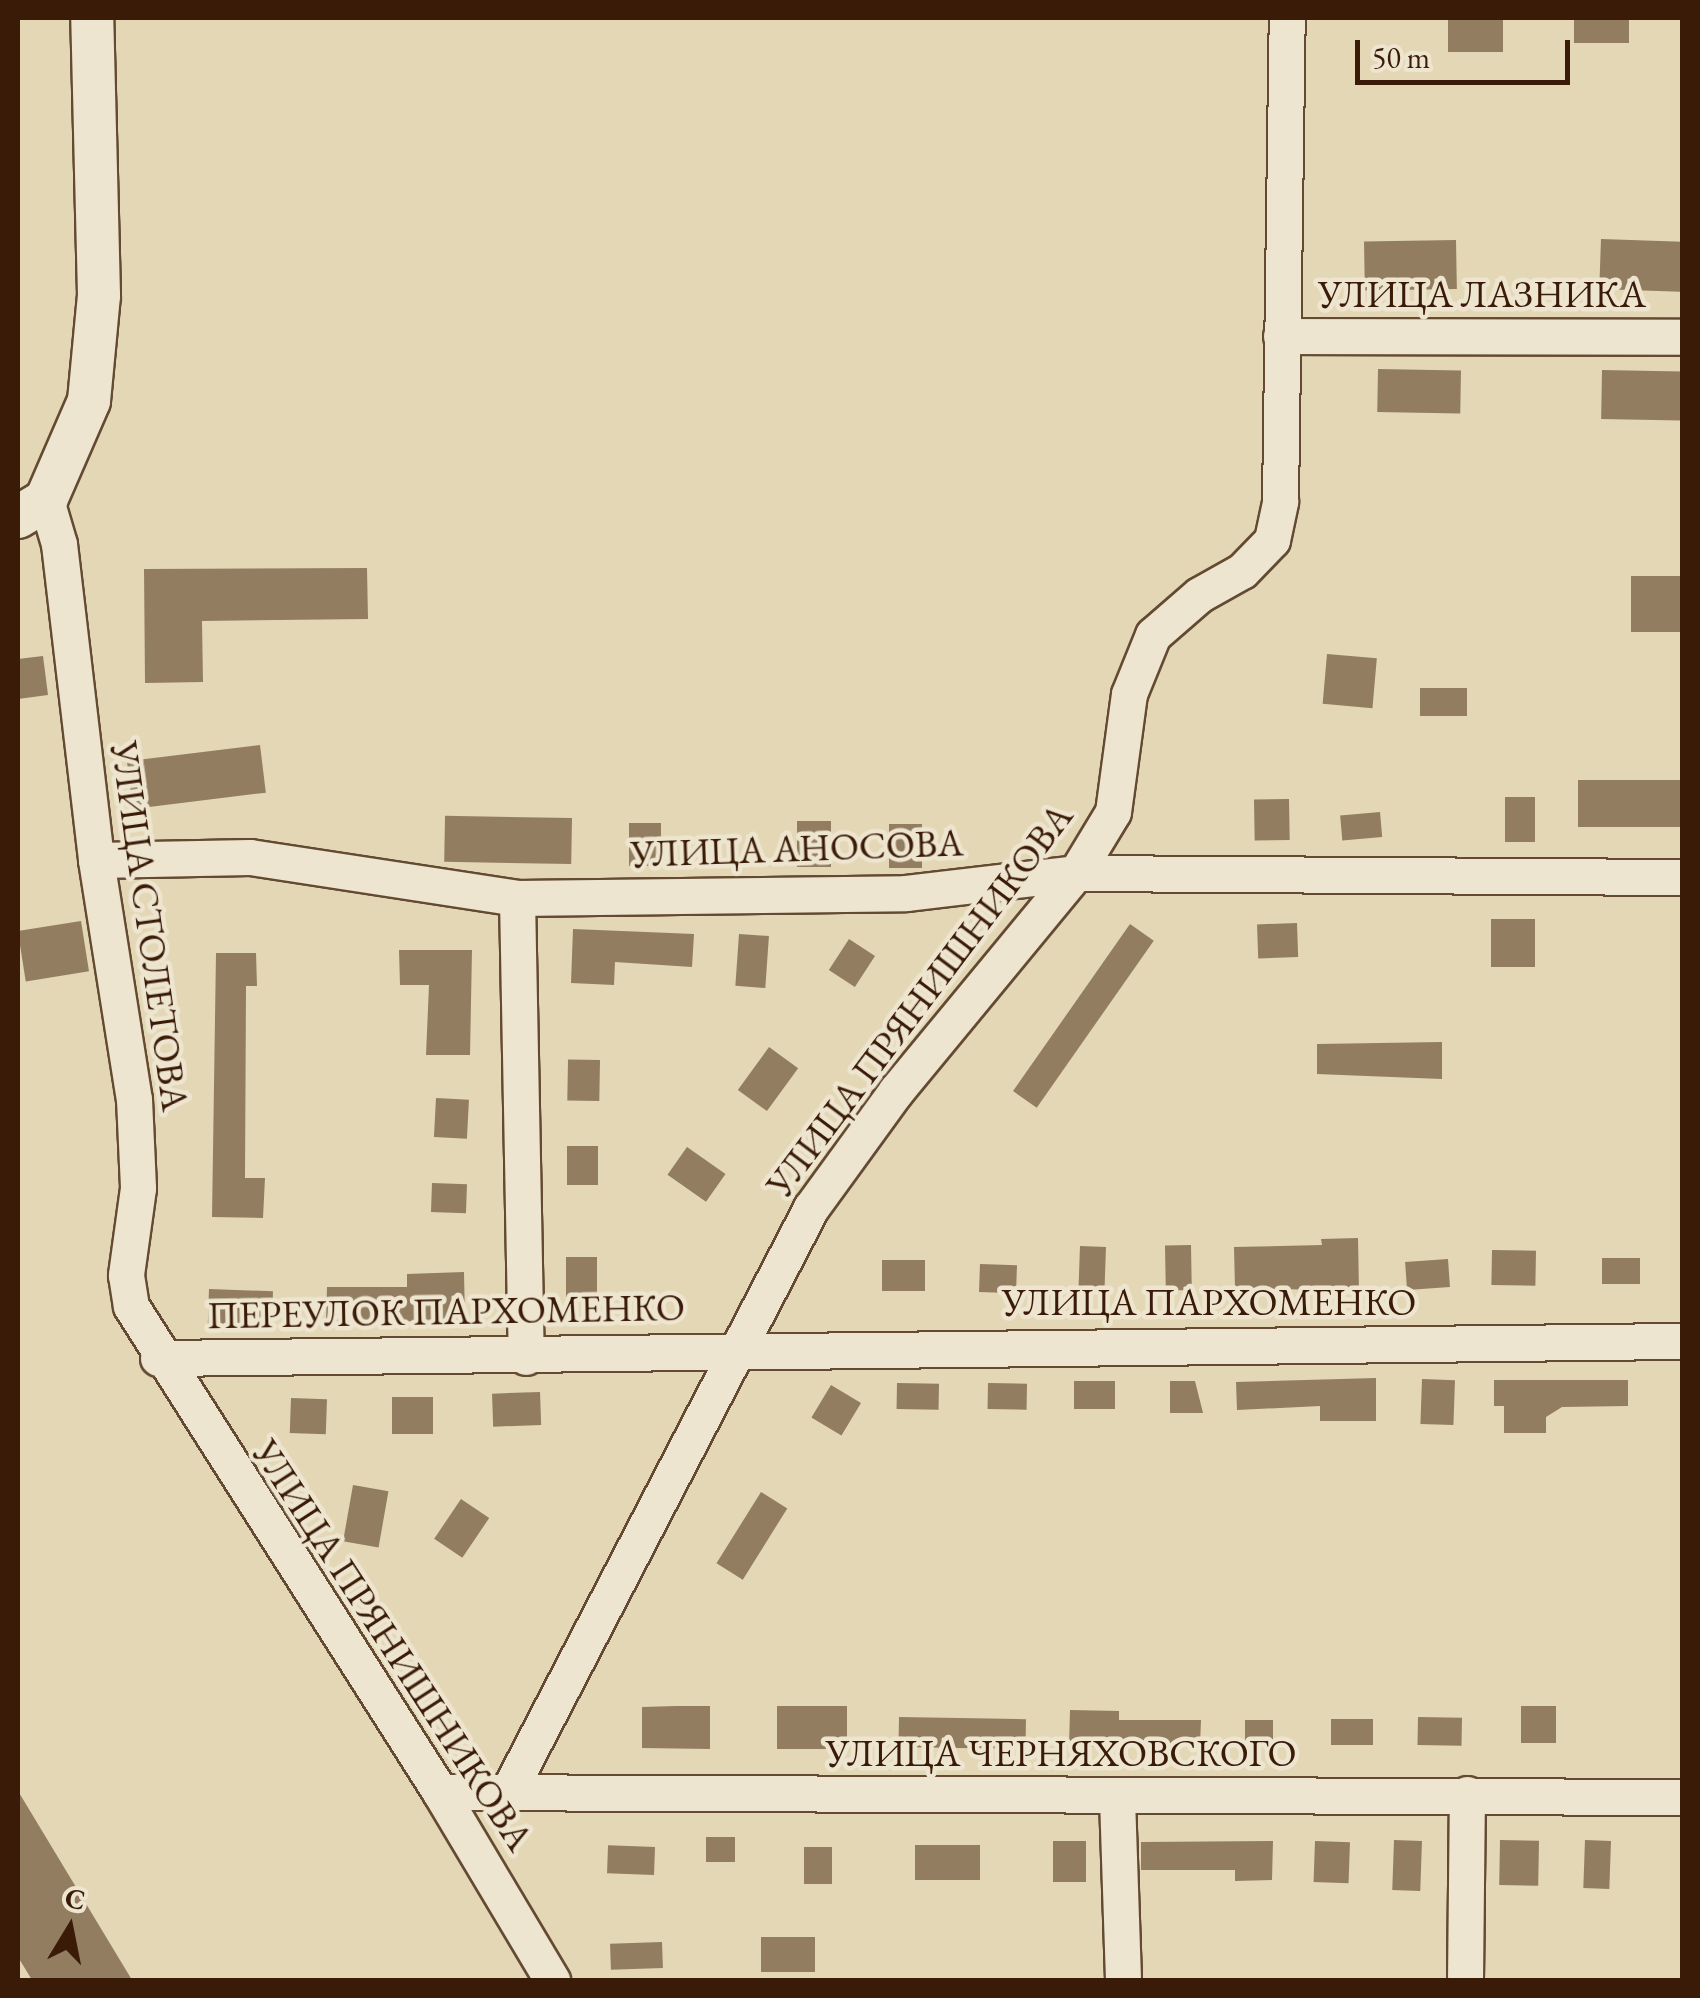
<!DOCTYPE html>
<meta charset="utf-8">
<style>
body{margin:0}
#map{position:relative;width:1700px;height:1998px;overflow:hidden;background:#e3d7b5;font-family:"EB Garamond",serif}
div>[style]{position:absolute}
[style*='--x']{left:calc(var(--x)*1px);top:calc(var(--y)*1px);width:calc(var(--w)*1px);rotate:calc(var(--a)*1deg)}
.building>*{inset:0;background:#927d61;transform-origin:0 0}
.roads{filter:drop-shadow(2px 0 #644a32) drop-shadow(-2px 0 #644a32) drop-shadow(0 2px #644a32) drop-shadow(0 -2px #644a32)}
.minor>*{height:35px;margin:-17.5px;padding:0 17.5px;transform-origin:17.5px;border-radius:17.5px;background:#ede5cf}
.tertiary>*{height:42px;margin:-21px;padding:0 21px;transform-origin:21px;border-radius:21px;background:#ede5cf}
span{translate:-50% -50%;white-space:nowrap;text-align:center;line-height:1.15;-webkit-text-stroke:9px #ede5cf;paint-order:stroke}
.street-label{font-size:38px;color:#3a1b07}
.frame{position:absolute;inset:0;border:20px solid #3a1b07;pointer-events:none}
.north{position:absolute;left:20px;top:1878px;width:100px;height:100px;-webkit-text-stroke:8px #ede5cf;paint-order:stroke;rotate:10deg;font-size:28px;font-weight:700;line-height:40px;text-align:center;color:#3a1b07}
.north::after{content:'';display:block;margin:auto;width:35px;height:45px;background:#3a1b07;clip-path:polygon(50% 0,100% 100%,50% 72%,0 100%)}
.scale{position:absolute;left:1355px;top:40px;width:215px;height:45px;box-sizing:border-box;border:5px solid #3a1b07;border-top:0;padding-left:12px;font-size:30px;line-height:35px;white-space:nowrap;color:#3a1b07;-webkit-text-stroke:8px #ede5cf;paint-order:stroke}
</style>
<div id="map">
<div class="building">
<div style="left:1448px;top:18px;width:55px;height:34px"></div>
<div style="left:1574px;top:18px;width:55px;height:25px"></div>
<div style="left:1601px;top:239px;width:81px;height:50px;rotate:2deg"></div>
<div style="left:1456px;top:240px;width:49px;height:92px;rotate:89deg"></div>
<div style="left:1378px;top:369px;width:83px;height:43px;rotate:1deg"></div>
<div style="left:1602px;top:370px;width:80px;height:49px;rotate:1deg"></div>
<div style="clip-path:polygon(367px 568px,368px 619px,202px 621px,203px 682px,145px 683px,144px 569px)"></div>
<div style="left:1631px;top:576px;width:51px;height:56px"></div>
<div style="left:1327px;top:654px;width:50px;height:50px;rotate:5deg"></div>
<div style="clip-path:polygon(43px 656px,48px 695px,18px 699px,18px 659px)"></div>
<div style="left:1467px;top:688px;width:28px;height:47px;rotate:90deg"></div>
<div style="left:260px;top:745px;width:48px;height:134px;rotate:83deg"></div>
<div style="left:1682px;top:780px;width:47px;height:104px;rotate:90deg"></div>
<div style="left:1505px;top:797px;width:30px;height:45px"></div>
<div style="left:1289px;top:799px;width:41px;height:35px;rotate:89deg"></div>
<div style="left:1380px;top:812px;width:25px;height:40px;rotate:85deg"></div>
<div style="left:572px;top:818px;width:46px;height:127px;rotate:91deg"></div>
<div style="left:797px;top:821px;width:34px;height:46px"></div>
<div style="left:629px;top:823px;width:32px;height:43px"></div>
<div style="left:889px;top:824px;width:33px;height:44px"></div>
<div style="left:1491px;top:919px;width:44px;height:48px"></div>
<div style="left:81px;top:921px;width:51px;height:64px;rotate:81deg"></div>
<div style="left:1297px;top:923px;width:34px;height:40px;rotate:88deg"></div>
<div style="left:1130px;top:924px;width:29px;height:204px;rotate:35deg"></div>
<div style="clip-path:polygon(573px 929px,694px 934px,692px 967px,615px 962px,614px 985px,571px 983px)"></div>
<div style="left:739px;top:934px;width:30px;height:52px;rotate:4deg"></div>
<div style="left:849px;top:939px;width:31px;height:37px;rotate:33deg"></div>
<div style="clip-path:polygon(399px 950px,472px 950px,470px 1055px,426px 1055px,429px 985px,400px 985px)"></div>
<div style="clip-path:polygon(216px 953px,256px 953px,257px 986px,246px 986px,245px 1178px,265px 1178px,263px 1218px,212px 1217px)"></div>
<div style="clip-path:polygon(1442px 1042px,1442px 1079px,1317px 1074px,1317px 1044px)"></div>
<div style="left:769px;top:1047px;width:36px;height:53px;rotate:36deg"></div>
<div style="left:600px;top:1060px;width:41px;height:32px;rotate:91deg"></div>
<div style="left:436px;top:1098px;width:33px;height:39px;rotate:3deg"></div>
<div style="left:567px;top:1146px;width:31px;height:39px"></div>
<div style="left:687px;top:1147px;width:47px;height:34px;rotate:35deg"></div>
<div style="left:432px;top:1183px;width:35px;height:29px;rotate:2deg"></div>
<div style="clip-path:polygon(1358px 1238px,1359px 1291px,1235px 1288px,1234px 1247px,1322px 1245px,1321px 1239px)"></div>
<div style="left:1191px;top:1245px;width:45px;height:26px;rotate:89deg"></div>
<div style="left:1080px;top:1246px;width:26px;height:44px;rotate:2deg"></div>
<div style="left:1492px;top:1250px;width:44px;height:35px;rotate:1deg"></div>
<div style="left:597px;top:1257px;width:40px;height:31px;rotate:90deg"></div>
<div style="left:1602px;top:1258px;width:38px;height:26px"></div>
<div style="left:1448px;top:1259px;width:28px;height:43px;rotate:86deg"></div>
<div style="left:882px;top:1260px;width:43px;height:31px"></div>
<div style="left:980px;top:1264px;width:37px;height:28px;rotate:2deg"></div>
<div style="clip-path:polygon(464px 1272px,465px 1321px,326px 1322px,327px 1287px,407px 1287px,407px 1274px)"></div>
<div style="left:209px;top:1289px;width:64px;height:35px;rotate:2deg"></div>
<div style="clip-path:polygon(1376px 1378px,1376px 1421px,1320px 1421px,1320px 1406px,1237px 1410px,1236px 1382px)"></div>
<div style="left:1422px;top:1379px;width:33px;height:45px;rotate:2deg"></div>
<div style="clip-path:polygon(1494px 1380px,1628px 1380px,1628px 1406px,1562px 1407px,1546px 1417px,1546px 1433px,1504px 1433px,1504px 1406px,1494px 1406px)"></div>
<div style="left:1115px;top:1381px;width:28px;height:41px;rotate:90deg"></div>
<div style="clip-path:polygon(1170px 1381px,1195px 1381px,1203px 1413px,1170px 1413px)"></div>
<div style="left:897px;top:1383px;width:42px;height:26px;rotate:1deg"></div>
<div style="left:988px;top:1383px;width:39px;height:26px;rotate:1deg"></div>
<div style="left:831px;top:1385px;width:35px;height:38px;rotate:31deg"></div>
<div style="left:540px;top:1392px;width:33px;height:48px;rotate:88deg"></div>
<div style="left:392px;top:1397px;width:41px;height:37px"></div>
<div style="left:291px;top:1398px;width:36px;height:35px;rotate:2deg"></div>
<div style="left:353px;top:1485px;width:36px;height:57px;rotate:10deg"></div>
<div style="left:761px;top:1492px;width:31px;height:84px;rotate:32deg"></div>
<div style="left:461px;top:1499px;width:34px;height:48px;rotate:34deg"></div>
<div style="clip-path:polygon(676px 1706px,710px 1706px,710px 1749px,642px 1748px,642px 1707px)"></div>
<div style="left:847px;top:1706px;width:43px;height:70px;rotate:90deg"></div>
<div style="left:1521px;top:1706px;width:35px;height:37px"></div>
<div style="clip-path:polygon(1070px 1710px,1119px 1711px,1119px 1720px,1201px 1720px,1200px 1746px,1069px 1747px)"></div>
<div style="left:899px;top:1717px;width:127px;height:30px;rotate:1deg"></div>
<div style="left:1418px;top:1717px;width:44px;height:28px;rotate:1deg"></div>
<div style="left:1331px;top:1719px;width:42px;height:26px"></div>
<div style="left:1273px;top:1720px;width:26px;height:28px;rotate:90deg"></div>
<div style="clip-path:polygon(18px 1791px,132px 1980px,32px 1980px,18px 1957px)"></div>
<div style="left:706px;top:1837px;width:29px;height:25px"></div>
<div style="left:1394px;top:1840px;width:28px;height:50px;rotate:2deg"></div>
<div style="left:1500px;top:1840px;width:39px;height:45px;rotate:1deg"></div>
<div style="left:1585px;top:1840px;width:26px;height:48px;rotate:2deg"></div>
<div style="left:1086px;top:1841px;width:41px;height:33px;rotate:90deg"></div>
<div style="clip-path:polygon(1273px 1841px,1272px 1880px,1235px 1881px,1235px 1870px,1141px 1870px,1141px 1842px)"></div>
<div style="left:1315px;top:1841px;width:35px;height:41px;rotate:2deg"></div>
<div style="left:915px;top:1845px;width:65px;height:35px"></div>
<div style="left:655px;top:1847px;width:28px;height:47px;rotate:92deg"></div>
<div style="left:832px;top:1847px;width:37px;height:28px;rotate:90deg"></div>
<div style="left:761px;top:1937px;width:54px;height:35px"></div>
<div style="left:662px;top:1942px;width:26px;height:52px;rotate:88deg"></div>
</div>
<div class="roads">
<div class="minor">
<div style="--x:1281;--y:336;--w:401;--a:0.1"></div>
<div style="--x:46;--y:500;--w:46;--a:73.5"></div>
<div style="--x:59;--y:544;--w:318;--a:83.3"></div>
<div style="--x:96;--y:860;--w:242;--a:81"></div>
<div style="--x:134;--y:1099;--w:89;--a:87.4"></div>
<div style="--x:138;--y:1188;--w:88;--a:97.9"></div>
<div style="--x:126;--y:1275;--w:31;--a:81"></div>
<div style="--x:131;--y:1306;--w:576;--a:57.55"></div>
<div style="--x:440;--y:1792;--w:219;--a:59.2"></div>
<div style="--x:96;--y:860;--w:154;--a:-1.1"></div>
<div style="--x:250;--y:857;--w:270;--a:8.7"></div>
<div style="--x:517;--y:898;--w:389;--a:-0.7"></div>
<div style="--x:906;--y:893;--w:171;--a:-6.7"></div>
<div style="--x:1076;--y:873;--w:606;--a:0.38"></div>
<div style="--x:517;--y:898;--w:459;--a:88.9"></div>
<div style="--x:158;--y:1358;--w:1524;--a:-0.64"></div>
<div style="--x:440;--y:1792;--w:1242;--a:0.23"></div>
<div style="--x:508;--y:1792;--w:658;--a:-62.58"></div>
<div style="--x:811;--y:1208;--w:145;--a:-54"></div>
<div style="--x:896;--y:1091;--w:283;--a:-50.5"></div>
<div style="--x:1076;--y:873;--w:71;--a:-58.8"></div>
<div style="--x:1113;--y:812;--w:119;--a:-82.3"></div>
<div style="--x:1129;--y:694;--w:64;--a:-67.9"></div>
<div style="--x:1153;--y:635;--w:61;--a:-41"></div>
<div style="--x:1199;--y:595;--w:49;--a:-29.2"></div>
<div style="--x:1242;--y:571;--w:43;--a:-45.9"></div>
<div style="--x:1272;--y:540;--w:40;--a:-78"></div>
<div style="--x:1280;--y:501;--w:483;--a:-89.2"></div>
<div style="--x:1117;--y:1798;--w:182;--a:88.1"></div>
<div style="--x:1465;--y:1980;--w:186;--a:-89.4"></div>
</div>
<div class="tertiary">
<div style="--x:18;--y:517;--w:33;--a:-31"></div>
<div style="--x:46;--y:500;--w:108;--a:-66.5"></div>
<div style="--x:89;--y:401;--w:106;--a:-84.6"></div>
<div style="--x:99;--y:295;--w:277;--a:-91.4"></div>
</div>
</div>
<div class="street-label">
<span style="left:1482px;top:294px">УЛИЦА ЛАЗНИКА</span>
<span style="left:797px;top:848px;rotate:-2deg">УЛИЦА АНОСОВА</span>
<span style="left:150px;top:926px;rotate:82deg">УЛИЦА СТОЛЕТОВА</span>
<span style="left:919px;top:1000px;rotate:-53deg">УЛИЦА ПРЯНИШНИКОВА</span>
<span style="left:1209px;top:1302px">УЛИЦА ПАРХОМЕНКО</span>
<span style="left:446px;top:1311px;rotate:-1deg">ПЕРЕУЛОК ПАРХОМЕНКО</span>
<span style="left:393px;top:1645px;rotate:57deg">УЛИЦА ПРЯНИШНИКОВА</span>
<span style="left:1061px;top:1753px">УЛИЦА ЧЕРНЯХОВСКОГО</span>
</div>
<div class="frame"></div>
<div class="north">С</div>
<div class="scale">50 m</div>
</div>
